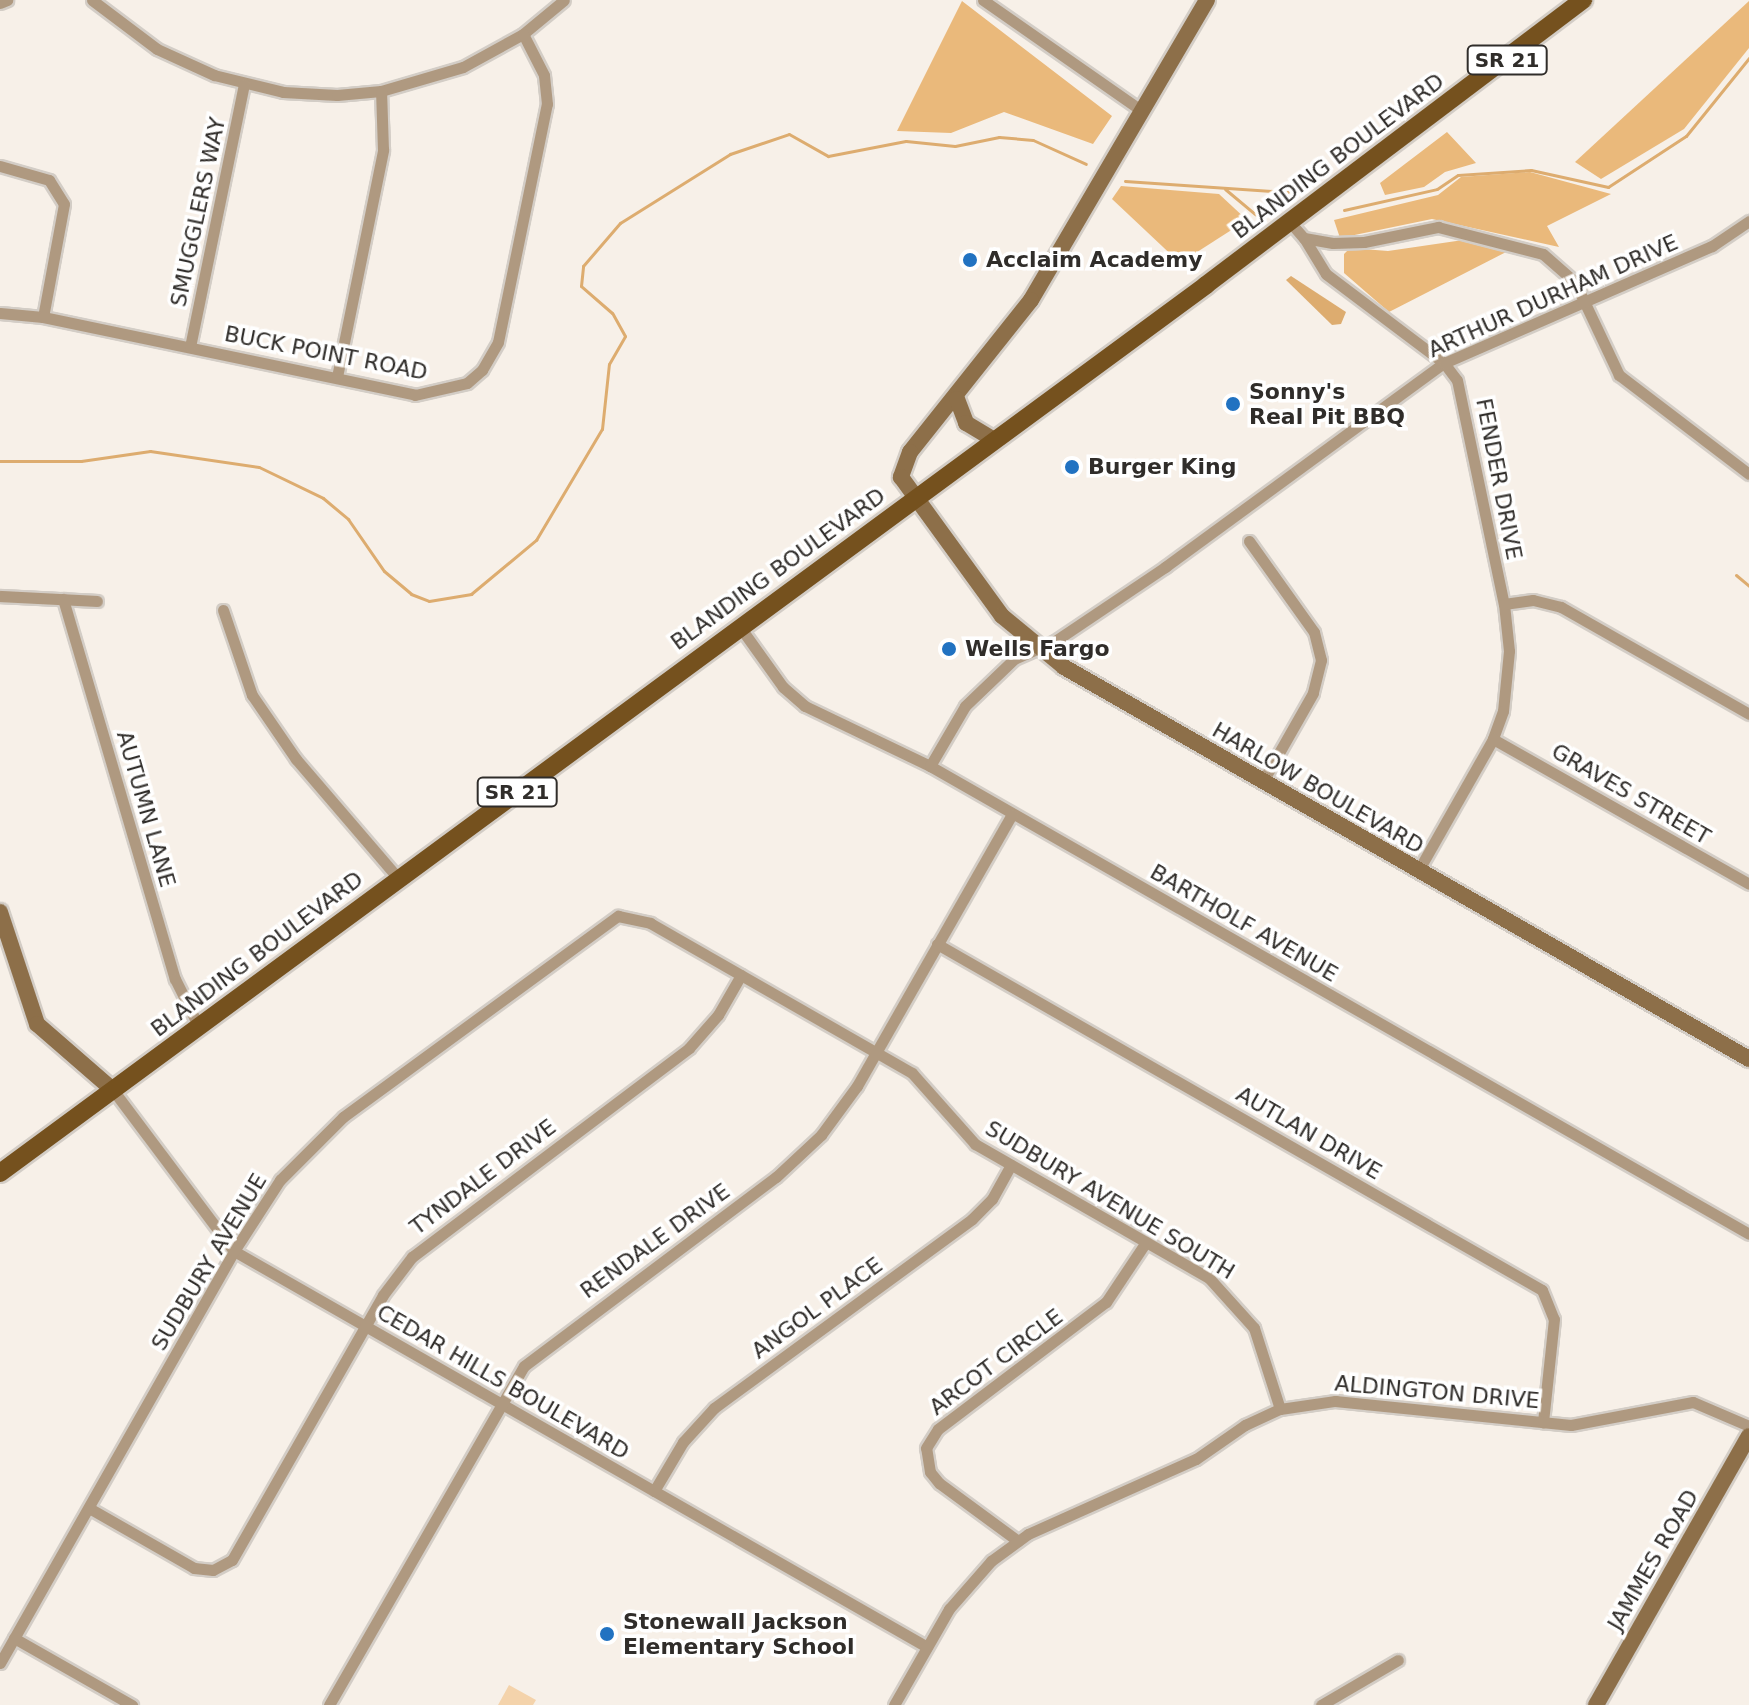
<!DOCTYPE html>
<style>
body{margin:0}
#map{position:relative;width:1749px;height:1705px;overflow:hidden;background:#f7f0e8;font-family:"DejaVu Sans",sans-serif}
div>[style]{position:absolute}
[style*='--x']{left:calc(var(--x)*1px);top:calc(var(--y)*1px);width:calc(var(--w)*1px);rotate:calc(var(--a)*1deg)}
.green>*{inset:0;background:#f4d3ab}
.forest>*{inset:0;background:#eab97b}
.water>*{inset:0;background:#ddac6f}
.stream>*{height:3px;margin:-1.5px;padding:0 1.5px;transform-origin:1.5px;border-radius:1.5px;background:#ddac6f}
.roads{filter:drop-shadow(2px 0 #d3cdc6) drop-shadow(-2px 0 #d3cdc6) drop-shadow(0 2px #d3cdc6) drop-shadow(0 -2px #d3cdc6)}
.street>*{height:11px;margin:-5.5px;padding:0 5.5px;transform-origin:5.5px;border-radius:5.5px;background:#af9980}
.secondary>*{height:16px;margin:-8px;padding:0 8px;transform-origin:8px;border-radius:8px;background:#8d6f49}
.primary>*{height:18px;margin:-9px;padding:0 9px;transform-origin:9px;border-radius:9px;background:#75511e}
.dots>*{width:22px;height:22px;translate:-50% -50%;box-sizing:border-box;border:4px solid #fff;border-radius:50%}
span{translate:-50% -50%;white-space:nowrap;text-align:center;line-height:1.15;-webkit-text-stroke:7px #fff;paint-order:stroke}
.shield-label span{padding:2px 6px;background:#fff;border:2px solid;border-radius:6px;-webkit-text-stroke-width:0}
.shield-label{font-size:20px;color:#302d2a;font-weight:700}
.street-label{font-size:22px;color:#302d2a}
.poi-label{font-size:22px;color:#302d2a;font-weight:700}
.left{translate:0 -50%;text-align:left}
</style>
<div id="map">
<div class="green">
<div style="clip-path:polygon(509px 1685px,536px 1700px,533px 1705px,498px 1705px)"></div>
</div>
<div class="forest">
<div style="clip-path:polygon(962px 1px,1112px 116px,1093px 144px,1004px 112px,951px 133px,897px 131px)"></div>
<div style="clip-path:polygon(1749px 1px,1749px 48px,1684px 129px,1601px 179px,1575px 162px)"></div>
<div style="clip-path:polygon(1447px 132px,1476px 163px,1445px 172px,1424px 187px,1385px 195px,1380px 183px)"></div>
<div style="clip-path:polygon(1530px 172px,1611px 194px,1547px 226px,1559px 247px,1432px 219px,1340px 238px,1334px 220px,1438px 195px,1461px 177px)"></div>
<div style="clip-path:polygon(1121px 186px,1219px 194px,1247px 220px,1180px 263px,1112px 199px)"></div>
<div style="clip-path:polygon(1470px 239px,1512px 249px,1389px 312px,1344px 273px,1344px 254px,1350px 248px,1388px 251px)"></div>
</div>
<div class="water">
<div style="clip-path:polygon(1291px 276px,1346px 312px,1341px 324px,1332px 325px,1286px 280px)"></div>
</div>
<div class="stream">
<div style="--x:1125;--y:181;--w:163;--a:3.9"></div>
<div style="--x:1225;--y:189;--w:40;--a:40"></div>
<div style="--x:1344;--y:210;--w:95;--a:-12.7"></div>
<div style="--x:1437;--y:189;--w:25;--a:-34"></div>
<div style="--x:1458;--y:175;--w:73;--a:-3.9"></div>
<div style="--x:1531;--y:170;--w:79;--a:12.4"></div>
<div style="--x:1608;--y:187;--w:93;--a:-33.2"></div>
<div style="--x:1686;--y:136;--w:100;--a:-51.1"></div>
<div style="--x:0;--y:461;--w:81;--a:0"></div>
<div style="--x:81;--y:461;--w:70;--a:-8.2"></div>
<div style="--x:150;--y:451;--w:110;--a:8.4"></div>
<div style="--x:259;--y:467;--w:71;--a:25.8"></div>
<div style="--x:323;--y:498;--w:33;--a:40"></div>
<div style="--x:348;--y:519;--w:63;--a:55.3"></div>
<div style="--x:384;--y:571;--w:35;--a:40"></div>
<div style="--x:411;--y:594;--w:19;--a:21"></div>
<div style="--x:429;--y:601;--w:43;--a:-9.5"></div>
<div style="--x:471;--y:594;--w:85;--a:-39.7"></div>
<div style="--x:536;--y:540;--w:129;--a:-59.3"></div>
<div style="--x:602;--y:429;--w:65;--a:-83.9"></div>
<div style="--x:609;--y:364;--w:32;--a:-60"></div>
<div style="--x:625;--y:336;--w:26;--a:-119"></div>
<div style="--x:612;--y:313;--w:41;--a:-138.9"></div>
<div style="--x:581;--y:286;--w:20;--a:-84"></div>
<div style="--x:583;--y:266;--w:57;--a:-49.3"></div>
<div style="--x:620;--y:223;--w:130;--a:-32.1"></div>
<div style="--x:730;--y:154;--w:62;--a:-18.7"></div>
<div style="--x:789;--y:134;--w:45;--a:29.4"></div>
<div style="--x:828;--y:156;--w:79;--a:-10.9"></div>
<div style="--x:906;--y:141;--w:49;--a:5.8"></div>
<div style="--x:955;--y:146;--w:45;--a:-11.6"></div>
<div style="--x:999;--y:137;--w:34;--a:5"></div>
<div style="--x:1033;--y:140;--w:58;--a:24.4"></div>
<div style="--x:1736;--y:575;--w:17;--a:40"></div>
</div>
<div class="roads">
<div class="street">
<div style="--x:92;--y:0;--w:81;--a:37"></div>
<div style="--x:157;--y:49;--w:63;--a:24.5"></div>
<div style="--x:214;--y:75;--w:71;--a:13.8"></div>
<div style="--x:283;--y:92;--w:54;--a:3.2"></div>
<div style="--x:337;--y:95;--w:44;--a:-5.2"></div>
<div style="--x:381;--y:91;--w:85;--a:-16.3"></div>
<div style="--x:463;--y:67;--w:68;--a:-28.8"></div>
<div style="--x:523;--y:34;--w:53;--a:-39.7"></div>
<div style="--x:983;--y:0;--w:194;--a:34.9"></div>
<div style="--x:0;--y:3;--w:8;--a:-23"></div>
<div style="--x:0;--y:166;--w:51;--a:15.9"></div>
<div style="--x:49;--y:180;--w:28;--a:58"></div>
<div style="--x:64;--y:204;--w:115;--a:100.5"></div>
<div style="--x:1289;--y:221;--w:23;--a:49"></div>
<div style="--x:1304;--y:238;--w:29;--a:10"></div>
<div style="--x:1333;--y:243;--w:31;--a:-2"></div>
<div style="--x:1364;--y:242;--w:76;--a:-11.5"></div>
<div style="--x:1438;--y:227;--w:108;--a:14.4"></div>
<div style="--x:1543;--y:254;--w:43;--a:41.2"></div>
<div style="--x:1575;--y:282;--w:103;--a:64.7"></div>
<div style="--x:1619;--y:375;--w:163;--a:37.3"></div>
<div style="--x:1304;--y:238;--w:42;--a:58.6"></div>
<div style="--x:1326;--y:274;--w:148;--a:37"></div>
<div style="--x:1444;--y:363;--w:21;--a:53"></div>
<div style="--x:1457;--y:380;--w:229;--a:78.2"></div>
<div style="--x:1504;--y:604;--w:47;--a:83.9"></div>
<div style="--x:1509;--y:651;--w:60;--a:95.7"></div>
<div style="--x:1503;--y:711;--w:30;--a:110"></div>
<div style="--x:1493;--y:739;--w:152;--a:119.6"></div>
<div style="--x:0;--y:313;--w:43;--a:5.3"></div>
<div style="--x:43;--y:317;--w:380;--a:11.8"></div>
<div style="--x:415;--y:395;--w:53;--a:-13"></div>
<div style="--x:467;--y:383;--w:20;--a:-41"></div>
<div style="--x:482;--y:370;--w:32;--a:-60"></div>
<div style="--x:498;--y:342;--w:243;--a:-78.4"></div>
<div style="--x:547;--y:104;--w:29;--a:-96"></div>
<div style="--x:544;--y:75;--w:46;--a:-117.1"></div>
<div style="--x:190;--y:347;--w:268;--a:-78.4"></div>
<div style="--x:337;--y:377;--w:232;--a:-78.5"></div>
<div style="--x:383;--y:150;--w:59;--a:-91.9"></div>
<div style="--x:1249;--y:541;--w:112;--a:54.5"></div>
<div style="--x:1314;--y:632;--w:29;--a:76"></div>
<div style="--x:1321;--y:660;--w:34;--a:104"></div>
<div style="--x:1313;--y:693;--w:101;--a:119.6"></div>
<div style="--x:0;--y:596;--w:97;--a:3"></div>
<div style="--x:63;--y:599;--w:396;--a:73.6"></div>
<div style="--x:175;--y:979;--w:54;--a:63.4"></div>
<div style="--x:1504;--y:604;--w:29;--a:-8"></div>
<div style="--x:1533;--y:600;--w:29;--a:14"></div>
<div style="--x:1561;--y:607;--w:216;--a:29.6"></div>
<div style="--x:223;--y:610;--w:90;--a:71.2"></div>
<div style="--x:252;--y:695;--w:78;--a:55.5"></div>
<div style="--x:296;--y:759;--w:158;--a:49.4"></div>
<div style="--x:740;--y:627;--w:74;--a:54.4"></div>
<div style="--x:783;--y:687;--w:29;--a:41"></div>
<div style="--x:805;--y:706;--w:139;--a:25.6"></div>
<div style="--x:930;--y:766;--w:943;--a:29.74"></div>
<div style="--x:1493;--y:739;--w:294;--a:29.5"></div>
<div style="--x:930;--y:766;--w:69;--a:-59.7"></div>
<div style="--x:965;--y:706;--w:68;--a:-43.8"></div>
<div style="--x:1014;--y:659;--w:45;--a:-23.7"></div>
<div style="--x:1055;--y:641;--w:133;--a:-33.9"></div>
<div style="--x:1165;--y:567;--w:346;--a:-36.2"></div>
<div style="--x:1444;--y:363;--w:292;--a:-23.6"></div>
<div style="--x:1712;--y:246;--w:45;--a:-34"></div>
<div style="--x:937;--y:944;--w:697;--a:29.77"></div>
<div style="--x:1542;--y:1290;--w:31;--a:68"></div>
<div style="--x:1554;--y:1319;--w:104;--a:96.1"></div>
<div style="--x:113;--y:1090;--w:201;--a:53.1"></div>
<div style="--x:234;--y:1251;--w:798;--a:29.74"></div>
<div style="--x:654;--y:1491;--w:57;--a:-59.4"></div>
<div style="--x:683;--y:1442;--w:46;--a:-47.6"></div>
<div style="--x:714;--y:1408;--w:320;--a:-36.2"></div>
<div style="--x:972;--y:1219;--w:28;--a:-45"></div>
<div style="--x:992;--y:1199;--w:39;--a:-61"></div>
<div style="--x:89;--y:1508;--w:121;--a:29.7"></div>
<div style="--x:194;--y:1568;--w:19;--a:6"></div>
<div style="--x:213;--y:1570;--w:21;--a:-28"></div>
<div style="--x:232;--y:1560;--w:305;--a:-60.3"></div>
<div style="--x:383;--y:1295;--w:48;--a:-52.7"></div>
<div style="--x:412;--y:1257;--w:347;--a:-37"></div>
<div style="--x:689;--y:1048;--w:44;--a:-48.7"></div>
<div style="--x:718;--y:1015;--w:46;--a:-60.1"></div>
<div style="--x:1018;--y:1541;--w:98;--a:-143.7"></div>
<div style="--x:939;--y:1483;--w:14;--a:-129"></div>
<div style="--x:930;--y:1472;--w:24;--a:-99"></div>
<div style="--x:926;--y:1448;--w:22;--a:-58"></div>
<div style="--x:938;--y:1429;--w:211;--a:-37.1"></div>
<div style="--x:1106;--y:1302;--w:72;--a:-56.3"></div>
<div style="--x:14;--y:1638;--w:136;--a:29.6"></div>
<div style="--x:0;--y:1663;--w:474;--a:-60.4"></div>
<div style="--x:234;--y:1251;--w:85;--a:-57.1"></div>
<div style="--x:280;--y:1180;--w:89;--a:-45"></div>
<div style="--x:343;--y:1117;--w:341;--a:-36.2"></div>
<div style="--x:618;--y:916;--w:33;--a:12"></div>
<div style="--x:650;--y:923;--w:302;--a:29.8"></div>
<div style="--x:912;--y:1073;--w:95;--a:48.4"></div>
<div style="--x:975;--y:1144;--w:270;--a:29.8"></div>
<div style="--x:1209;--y:1278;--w:67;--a:48"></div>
<div style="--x:1254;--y:1328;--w:85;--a:72.2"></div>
<div style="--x:329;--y:1705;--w:391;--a:-60.1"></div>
<div style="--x:524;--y:1366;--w:315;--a:-36.9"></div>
<div style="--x:776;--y:1177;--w:62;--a:-43"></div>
<div style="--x:821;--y:1135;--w:61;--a:-53.7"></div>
<div style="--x:857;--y:1086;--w:313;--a:-60.3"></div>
<div style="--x:894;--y:1705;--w:111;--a:-60.2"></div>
<div style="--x:949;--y:1609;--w:64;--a:-48.8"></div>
<div style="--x:991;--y:1561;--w:46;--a:-36.1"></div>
<div style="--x:1028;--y:1534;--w:184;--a:-24.1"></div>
<div style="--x:1196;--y:1459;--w:60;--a:-34.8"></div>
<div style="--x:1245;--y:1425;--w:38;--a:-25"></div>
<div style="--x:1280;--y:1409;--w:56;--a:-8.3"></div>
<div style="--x:1335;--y:1401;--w:237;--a:5.8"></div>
<div style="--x:1571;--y:1425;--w:124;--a:-10.7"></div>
<div style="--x:1693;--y:1402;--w:61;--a:23.2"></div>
<div style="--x:1321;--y:1705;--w:89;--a:-30.3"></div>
</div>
<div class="secondary">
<div style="--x:1207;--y:0;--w:348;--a:120.4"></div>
<div style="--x:1031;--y:300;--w:194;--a:128.5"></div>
<div style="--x:910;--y:452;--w:27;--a:110"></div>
<div style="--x:901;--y:477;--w:172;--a:54"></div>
<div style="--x:1002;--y:616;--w:80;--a:39.4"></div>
<div style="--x:1064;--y:667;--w:789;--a:29.78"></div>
<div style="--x:957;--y:399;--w:26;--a:69"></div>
<div style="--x:966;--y:423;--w:33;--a:31"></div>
<div style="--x:0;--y:912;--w:118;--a:71.7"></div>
<div style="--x:37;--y:1024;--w:101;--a:41"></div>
<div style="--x:1596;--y:1705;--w:309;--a:-60.4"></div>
</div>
<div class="primary">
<div style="--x:0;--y:1173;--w:1498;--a:-36.36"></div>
<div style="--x:1206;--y:285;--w:473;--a:-37.1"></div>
</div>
</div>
<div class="dots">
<div style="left:970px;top:260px;background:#2172c1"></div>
<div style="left:1233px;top:404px;background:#2172c1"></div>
<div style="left:1072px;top:467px;background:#2172c1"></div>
<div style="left:949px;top:649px;background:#2172c1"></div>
<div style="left:607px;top:1634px;background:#2172c1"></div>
</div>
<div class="shield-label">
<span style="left:1507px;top:60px">SR 21</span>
<span style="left:517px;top:792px">SR 21</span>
</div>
<div class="street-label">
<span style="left:1338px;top:156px;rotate:-37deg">BLANDING BOULEVARD</span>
<span style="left:198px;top:212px;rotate:-78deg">SMUGGLERS WAY</span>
<span style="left:1553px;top:296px;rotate:-24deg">ARTHUR DURHAM DRIVE</span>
<span style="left:326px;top:353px;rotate:11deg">BUCK POINT ROAD</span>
<span style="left:1499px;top:479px;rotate:79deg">FENDER DRIVE</span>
<span style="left:778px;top:569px;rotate:-36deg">BLANDING BOULEVARD</span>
<span style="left:1318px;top:788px;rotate:30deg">HARLOW BOULEVARD</span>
<span style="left:1631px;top:794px;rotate:30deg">GRAVES STREET</span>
<span style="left:146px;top:809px;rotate:74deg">AUTUMN LANE</span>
<span style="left:1244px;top:923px;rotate:30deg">BARTHOLF AVENUE</span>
<span style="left:257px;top:954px;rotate:-37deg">BLANDING BOULEVARD</span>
<span style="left:1309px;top:1133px;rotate:30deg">AUTLAN DRIVE</span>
<span style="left:483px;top:1177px;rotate:-37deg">TYNDALE DRIVE</span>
<span style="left:1110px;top:1200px;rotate:31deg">SUDBURY AVENUE SOUTH</span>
<span style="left:655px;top:1241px;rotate:-36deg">RENDALE DRIVE</span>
<span style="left:209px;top:1262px;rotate:-59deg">SUDBURY AVENUE</span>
<span style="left:817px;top:1308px;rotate:-36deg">ANGOL PLACE</span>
<span style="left:996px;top:1362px;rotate:-37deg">ARCOT CIRCLE</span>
<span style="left:503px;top:1382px;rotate:30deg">CEDAR HILLS BOULEVARD</span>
<span style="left:1437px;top:1392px;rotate:5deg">ALDINGTON DRIVE</span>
<span style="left:1653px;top:1560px;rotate:-60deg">JAMMES ROAD</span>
</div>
<div class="poi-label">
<span class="left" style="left:986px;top:260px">Acclaim Academy</span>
<span class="left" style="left:1249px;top:404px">Sonny's<br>Real Pit BBQ</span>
<span class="left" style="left:1088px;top:467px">Burger King</span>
<span class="left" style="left:965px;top:649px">Wells Fargo</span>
<span class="left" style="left:623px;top:1634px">Stonewall Jackson<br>Elementary School</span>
</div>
</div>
